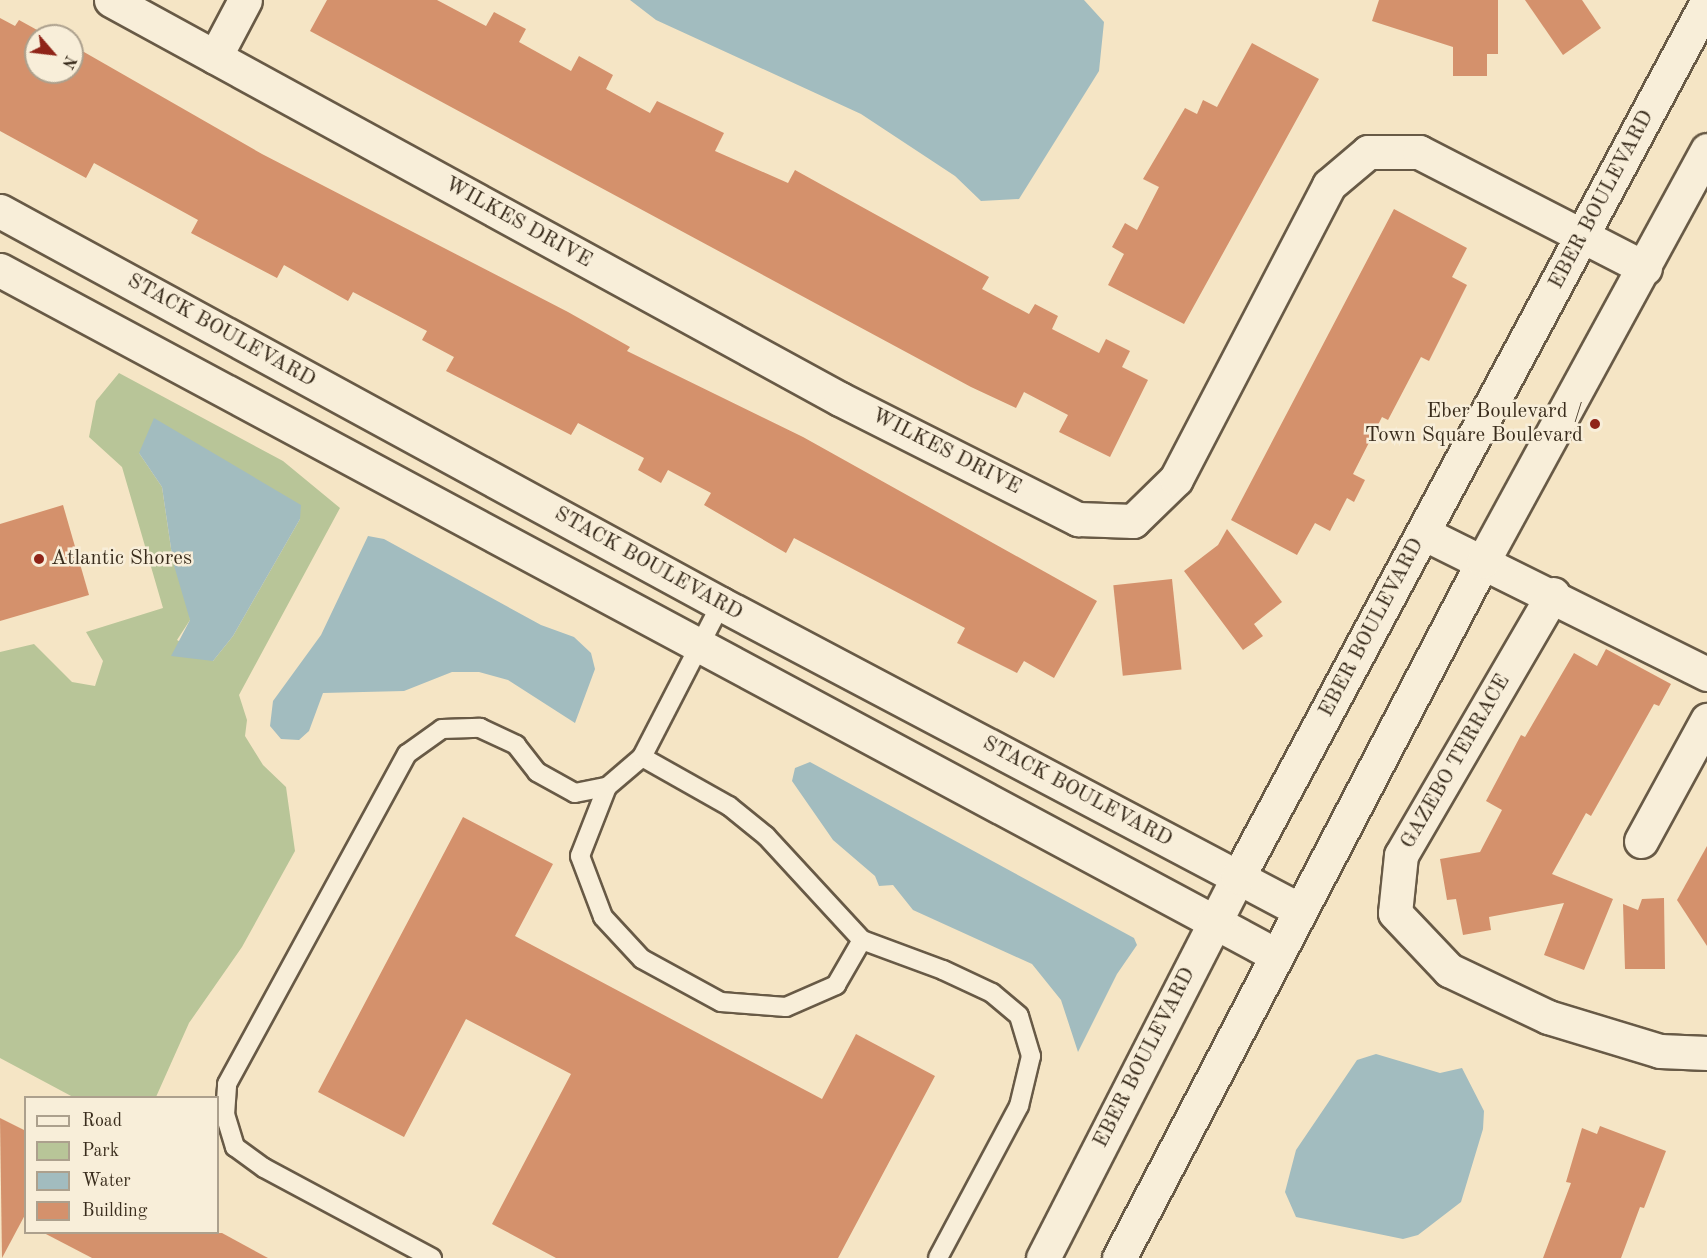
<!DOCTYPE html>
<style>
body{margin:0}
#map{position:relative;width:1707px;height:1258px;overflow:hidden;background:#f5e5c5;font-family:"Old Standard TT",serif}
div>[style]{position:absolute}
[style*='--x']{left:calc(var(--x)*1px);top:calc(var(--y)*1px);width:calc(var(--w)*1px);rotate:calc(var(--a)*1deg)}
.green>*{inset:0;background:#b8c598}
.water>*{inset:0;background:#a2bcbf}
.building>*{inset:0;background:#d4916c;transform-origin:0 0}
.roads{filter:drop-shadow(2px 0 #685a46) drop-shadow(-2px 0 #685a46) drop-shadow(0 2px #685a46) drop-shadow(0 -2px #685a46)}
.lane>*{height:18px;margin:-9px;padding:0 9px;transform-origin:9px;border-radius:9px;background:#f8eed9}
.street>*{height:33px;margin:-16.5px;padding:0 16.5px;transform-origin:16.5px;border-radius:16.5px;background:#f8eed9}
.secondary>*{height:33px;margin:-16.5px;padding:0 16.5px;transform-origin:16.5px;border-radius:16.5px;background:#f8eed9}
.dots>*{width:16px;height:16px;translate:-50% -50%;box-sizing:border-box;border:3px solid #f8eed9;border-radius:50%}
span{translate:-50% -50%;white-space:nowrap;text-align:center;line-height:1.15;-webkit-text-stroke:5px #f8eed9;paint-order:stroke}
.street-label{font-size:21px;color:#392c1c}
.poi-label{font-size:21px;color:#392c1c}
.right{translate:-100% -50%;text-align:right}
.left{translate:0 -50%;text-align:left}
.legend{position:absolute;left:24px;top:1096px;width:195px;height:138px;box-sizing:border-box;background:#f8eed9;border:2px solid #aca08d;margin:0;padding:8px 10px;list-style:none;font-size:18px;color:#392c1c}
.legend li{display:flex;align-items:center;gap:12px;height:30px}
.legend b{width:30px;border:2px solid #aca08d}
.north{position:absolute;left:24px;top:24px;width:60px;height:60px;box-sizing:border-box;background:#f8eed9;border:2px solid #aca08d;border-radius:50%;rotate:118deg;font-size:16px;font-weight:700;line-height:24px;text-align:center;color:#392c1c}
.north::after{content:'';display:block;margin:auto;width:21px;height:27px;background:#8f2418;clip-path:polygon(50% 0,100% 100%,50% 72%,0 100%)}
</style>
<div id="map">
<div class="green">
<div style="clip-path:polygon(evenodd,119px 373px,283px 461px,340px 508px,239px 695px,247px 720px,245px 736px,263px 765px,286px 787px,295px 851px,242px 947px,189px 1023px,156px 1097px,73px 1097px,0 1058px,0 652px,34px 644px,72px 682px,95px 686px,103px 661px,86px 632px,163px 608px,122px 467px,89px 437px,96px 401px,119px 373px,139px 453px,300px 519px,233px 636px,213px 661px,177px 640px,190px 620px,189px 604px,173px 562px,162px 487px,139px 453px)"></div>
</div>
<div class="water">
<div style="clip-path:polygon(630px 0,1084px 0,1104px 22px,1099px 71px,1019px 199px,981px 201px,955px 176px,861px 114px,656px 20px)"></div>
<div style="clip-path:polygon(154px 418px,301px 505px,300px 519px,233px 636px,213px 661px,171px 656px,190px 620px,173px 562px,162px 487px,139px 453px)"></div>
<div style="clip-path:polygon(368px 536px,384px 539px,541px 625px,574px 637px,591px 653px,595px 669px,575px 723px,508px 680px,479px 672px,452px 672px,404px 691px,323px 693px,309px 731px,299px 740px,281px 739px,270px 726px,273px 701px,321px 635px)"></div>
<div style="clip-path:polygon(810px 762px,1134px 938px,1137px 945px,1117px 974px,1078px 1052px,1061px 1000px,1032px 964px,913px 910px,893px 885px,879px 886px,875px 876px,833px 840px,792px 781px,795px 768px)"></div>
<div style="clip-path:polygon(1376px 1054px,1440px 1073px,1462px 1068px,1484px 1111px,1483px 1129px,1461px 1202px,1418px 1235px,1403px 1239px,1296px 1217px,1285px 1192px,1296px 1150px,1357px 1060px)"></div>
</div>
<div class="building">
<div style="clip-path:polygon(327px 0,437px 0,486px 26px,494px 12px,526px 29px,519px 42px,571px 71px,579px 56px,613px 75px,606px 89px,650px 113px,657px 101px,724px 133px,715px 151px,788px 183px,795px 170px,989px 277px,982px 289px,1029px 314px,1035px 304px,1058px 316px,1052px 329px,1099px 353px,1106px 339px,1130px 351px,1122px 367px,1148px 380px,1110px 457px,1059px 432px,1068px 415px,1024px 392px,1016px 408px,971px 387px,310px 31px)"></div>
<div style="clip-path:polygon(1379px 0,1498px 0,1498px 54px,1487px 54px,1487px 76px,1453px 76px,1453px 47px,1372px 21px)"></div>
<div style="clip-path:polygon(1525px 0,1582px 0,1601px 28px,1563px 55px)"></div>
<div style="clip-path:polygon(0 18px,15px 26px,19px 20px,48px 36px,36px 36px,36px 72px,72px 72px,72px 49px,84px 52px,262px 154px,568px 312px,630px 347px,627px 351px,803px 437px,1097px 601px,1054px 678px,1024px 661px,1017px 673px,957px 643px,965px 628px,794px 538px,786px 553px,704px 505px,711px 493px,668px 470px,661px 483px,638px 470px,644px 458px,578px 423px,571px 435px,446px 371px,454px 357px,422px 340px,427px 331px,353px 292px,348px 301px,284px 265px,277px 278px,191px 233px,198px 220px,94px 163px,86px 178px,0 131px)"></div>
<div style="clip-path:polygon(1252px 43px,1319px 79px,1184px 324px,1108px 285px,1124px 254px,1112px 247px,1125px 223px,1137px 230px,1159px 187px,1143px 179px,1185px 108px,1197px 114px,1203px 100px,1217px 107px)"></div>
<div style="clip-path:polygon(1394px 209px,1467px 248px,1452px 277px,1467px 285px,1429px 361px,1421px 357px,1388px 420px,1382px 417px,1353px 474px,1365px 480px,1354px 502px,1347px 498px,1330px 531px,1315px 523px,1297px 555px,1231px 520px)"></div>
<div style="clip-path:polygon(63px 505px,89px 595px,0 621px,0 524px)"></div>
<div style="clip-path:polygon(1227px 529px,1282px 602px,1254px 624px,1263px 636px,1243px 650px,1184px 571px,1218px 545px)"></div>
<div style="left:1172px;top:579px;width:91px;height:59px;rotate:84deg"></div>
<div style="clip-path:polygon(1606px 649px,1671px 684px,1659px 706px,1654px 704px,1591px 816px,1586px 813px,1552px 874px,1613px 899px,1584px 970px,1544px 955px,1564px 903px,1489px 917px,1491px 930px,1463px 935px,1456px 899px,1447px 900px,1440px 859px,1480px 852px,1502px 810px,1486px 801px,1521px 735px,1525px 737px,1574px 653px,1597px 666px)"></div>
<div style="clip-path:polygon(463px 817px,553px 864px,515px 936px,822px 1099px,856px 1034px,935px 1076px,838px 1258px,556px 1258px,492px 1224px,571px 1074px,466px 1019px,404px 1137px,318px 1092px)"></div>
<div style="clip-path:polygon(1707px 846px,1707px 946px,1677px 900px)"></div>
<div style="clip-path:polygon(1664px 898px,1665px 969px,1625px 969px,1623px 904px,1638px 910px,1642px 899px)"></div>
<div style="clip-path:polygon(0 1118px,26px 1131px,26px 1213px,2px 1258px)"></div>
<div style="clip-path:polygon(1600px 1126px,1666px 1151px,1644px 1208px,1640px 1207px,1621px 1258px,1543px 1258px,1571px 1183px,1566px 1182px,1582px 1128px,1597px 1134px)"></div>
<div style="clip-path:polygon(44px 1233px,222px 1233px,268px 1258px,92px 1258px)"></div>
</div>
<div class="roads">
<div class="lane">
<div style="--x:642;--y:757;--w:100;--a:29.4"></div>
<div style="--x:729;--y:806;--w:48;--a:39"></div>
<div style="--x:766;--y:836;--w:142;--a:47.3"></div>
<div style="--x:862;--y:940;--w:86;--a:20.3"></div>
<div style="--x:943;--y:970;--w:54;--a:25.1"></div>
<div style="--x:992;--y:993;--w:35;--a:40"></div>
<div style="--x:1019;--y:1016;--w:42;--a:73.3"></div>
<div style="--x:1031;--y:1056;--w:51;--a:103.5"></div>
<div style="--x:1019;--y:1106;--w:172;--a:118.1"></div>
<div style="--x:607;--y:787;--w:74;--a:111.4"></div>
<div style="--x:580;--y:856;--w:65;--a:69.3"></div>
<div style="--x:603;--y:917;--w:57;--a:47.1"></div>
<div style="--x:642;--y:959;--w:90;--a:28.6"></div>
<div style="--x:721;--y:1002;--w:65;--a:4.4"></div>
<div style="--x:786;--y:1007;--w:55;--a:-23.7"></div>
<div style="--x:836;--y:985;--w:52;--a:-60"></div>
<div style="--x:432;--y:1258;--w:191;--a:-151.8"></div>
<div style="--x:264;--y:1168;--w:36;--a:-144"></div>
<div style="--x:235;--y:1147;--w:34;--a:-107"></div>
<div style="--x:225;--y:1115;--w:31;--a:-86"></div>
<div style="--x:227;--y:1084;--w:376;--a:-61.4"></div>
<div style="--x:407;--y:754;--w:43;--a:-35.5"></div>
<div style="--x:442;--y:729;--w:38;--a:-2"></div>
<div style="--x:480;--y:728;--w:40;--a:25"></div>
<div style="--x:516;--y:745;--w:34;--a:52"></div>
<div style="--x:537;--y:772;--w:43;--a:28.9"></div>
<div style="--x:575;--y:793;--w:33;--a:-11"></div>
<div style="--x:607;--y:787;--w:46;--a:-40.6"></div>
<div style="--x:642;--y:757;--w:172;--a:-62.7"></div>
</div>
<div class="street">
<div style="--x:111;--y:0;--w:831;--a:28.69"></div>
<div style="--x:840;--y:399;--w:267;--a:26.8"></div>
<div style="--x:1078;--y:519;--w:55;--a:2.1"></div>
<div style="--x:1133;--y:521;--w:60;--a:-44.3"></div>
<div style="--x:1176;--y:479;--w:331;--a:-62.5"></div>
<div style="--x:1329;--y:185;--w:51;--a:-40.2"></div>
<div style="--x:1368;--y:152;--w:51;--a:0"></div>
<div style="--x:1419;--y:152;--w:254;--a:27.2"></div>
<div style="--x:215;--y:57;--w:64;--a:-62.2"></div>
<div style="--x:1423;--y:533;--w:317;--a:26.4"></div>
<div style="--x:1553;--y:594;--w:302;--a:120.2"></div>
<div style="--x:1401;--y:855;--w:58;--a:95.9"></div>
<div style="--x:1395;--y:913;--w:79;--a:46.5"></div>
<div style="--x:1449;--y:970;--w:110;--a:25.4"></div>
<div style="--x:1548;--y:1017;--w:117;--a:16.9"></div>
<div style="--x:1660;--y:1051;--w:47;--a:2.4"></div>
<div style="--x:1641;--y:841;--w:138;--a:-61.4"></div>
</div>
<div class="secondary">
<div style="--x:0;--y:211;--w:821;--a:28.59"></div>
<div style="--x:721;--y:604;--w:655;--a:27.86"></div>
<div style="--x:0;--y:270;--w:1448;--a:28.23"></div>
<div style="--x:1043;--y:1258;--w:428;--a:-62.9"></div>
<div style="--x:1238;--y:877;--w:993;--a:-61.81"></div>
<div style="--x:1119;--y:1258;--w:786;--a:-62.42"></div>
<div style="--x:1483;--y:561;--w:468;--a:-61.4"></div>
</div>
</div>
<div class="dots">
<div style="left:1595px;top:424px;background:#8f2418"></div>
<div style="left:39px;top:559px;background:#8f2418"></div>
</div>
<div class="street-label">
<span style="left:1602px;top:200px;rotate:-62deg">EBER BOULEVARD</span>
<span style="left:518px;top:223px;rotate:29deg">WILKES DRIVE</span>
<span style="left:221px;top:331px;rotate:29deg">STACK BOULEVARD</span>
<span style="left:946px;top:452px;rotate:27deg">WILKES DRIVE</span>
<span style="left:648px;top:564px;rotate:29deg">STACK BOULEVARD</span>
<span style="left:1372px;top:628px;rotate:-62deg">EBER BOULEVARD</span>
<span style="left:1456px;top:762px;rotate:-60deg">GAZEBO TERRACE</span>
<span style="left:1077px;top:792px;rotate:28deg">STACK BOULEVARD</span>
<span style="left:1145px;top:1058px;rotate:-63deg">EBER BOULEVARD</span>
</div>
<div class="poi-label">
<span class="right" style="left:1583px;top:424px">Eber Boulevard /<br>Town Square Boulevard</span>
<span class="left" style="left:51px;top:559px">Atlantic Shores</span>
</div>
<ul class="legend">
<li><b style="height:8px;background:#f8eed9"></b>Road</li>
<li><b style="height:16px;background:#b8c598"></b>Park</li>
<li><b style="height:16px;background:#a2bcbf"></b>Water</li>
<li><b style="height:16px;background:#d4916c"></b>Building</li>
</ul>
<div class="north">N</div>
</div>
